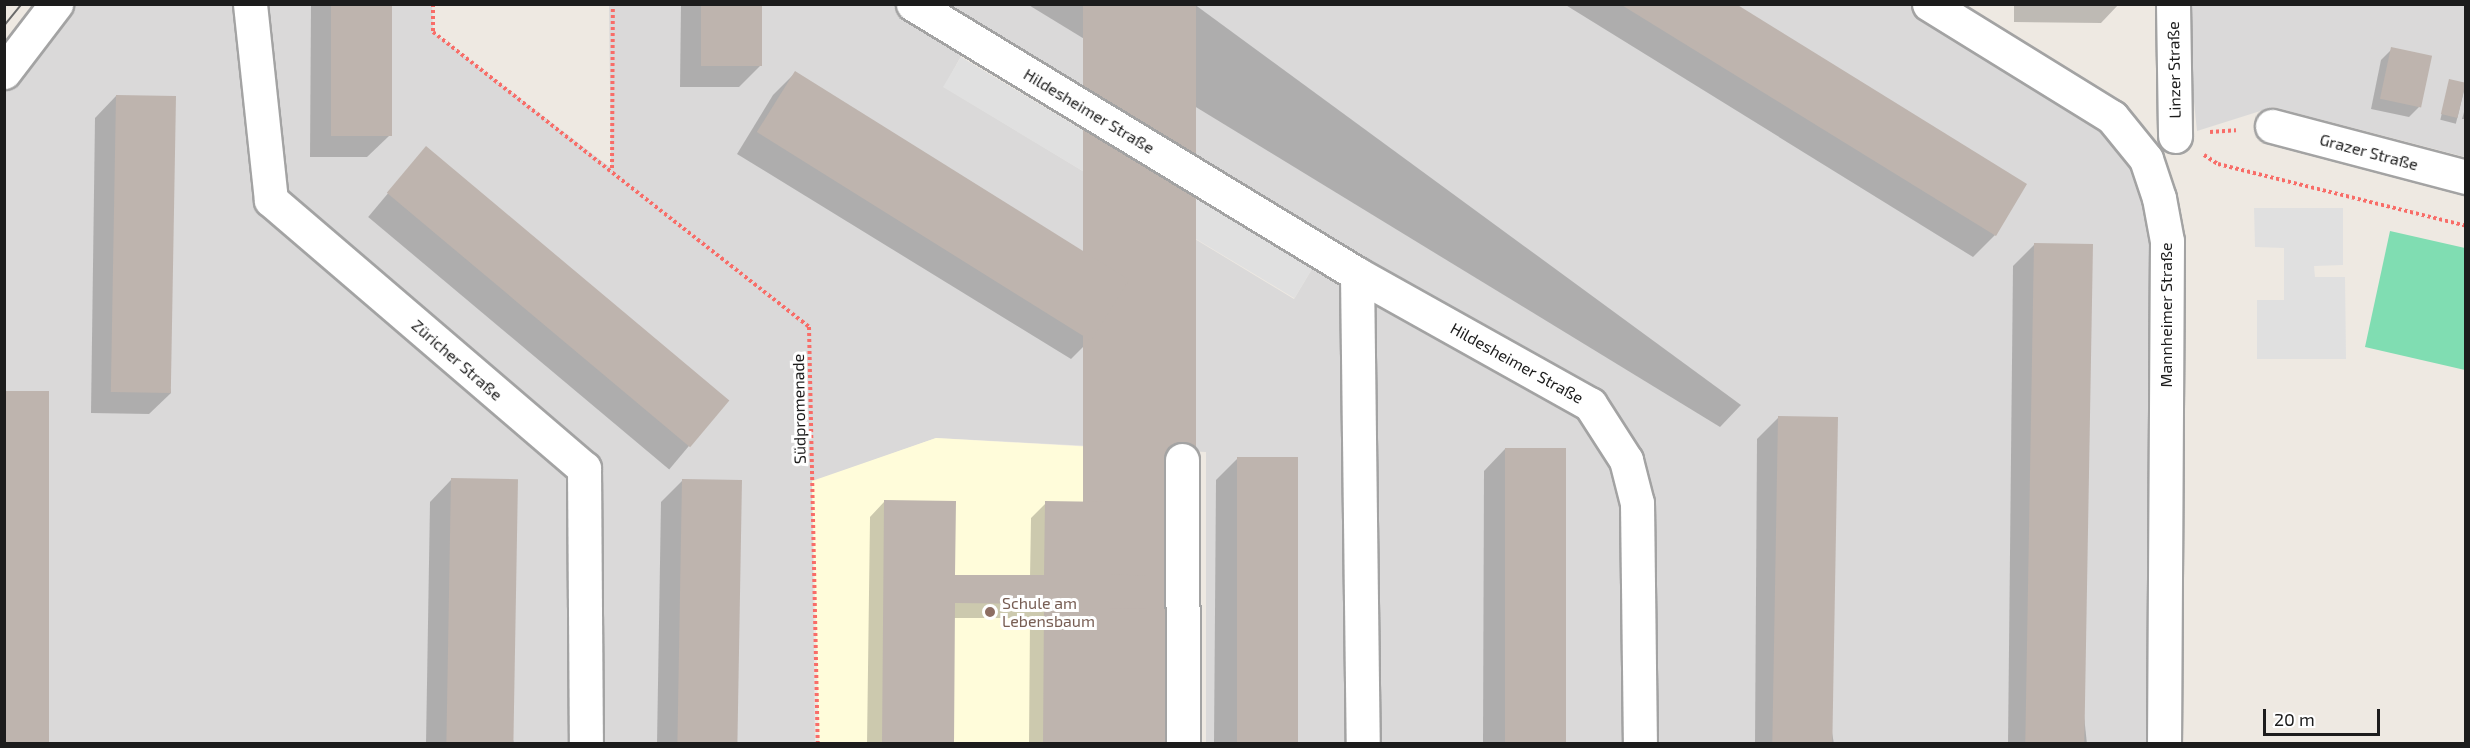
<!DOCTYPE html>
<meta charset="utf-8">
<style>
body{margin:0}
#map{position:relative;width:2470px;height:748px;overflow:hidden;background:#eee9e2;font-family:"Exo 2",sans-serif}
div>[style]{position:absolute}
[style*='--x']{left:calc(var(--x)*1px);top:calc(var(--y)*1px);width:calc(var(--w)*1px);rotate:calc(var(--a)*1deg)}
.residential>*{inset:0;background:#dad9d9}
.education>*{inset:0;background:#fffcda}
.pitch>*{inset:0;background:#80ddb2}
.parking>*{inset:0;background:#e0e0e0;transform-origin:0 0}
.shadow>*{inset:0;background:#0003;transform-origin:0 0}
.building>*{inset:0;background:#beb4ae;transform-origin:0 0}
.path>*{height:4px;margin-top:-2px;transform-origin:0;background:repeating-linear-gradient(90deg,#f86d68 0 3px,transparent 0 6px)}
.roads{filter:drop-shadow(2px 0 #a3a3a3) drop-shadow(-2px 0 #a3a3a3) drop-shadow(0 2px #a3a3a3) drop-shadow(0 -2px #a3a3a3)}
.minor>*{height:33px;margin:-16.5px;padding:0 16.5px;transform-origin:16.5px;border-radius:16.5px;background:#fff}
.tram>*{height:1.5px;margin:-0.75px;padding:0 0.75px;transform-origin:0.75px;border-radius:0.75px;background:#6a6a6a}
.dots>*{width:16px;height:16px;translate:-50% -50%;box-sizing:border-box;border:3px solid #fff;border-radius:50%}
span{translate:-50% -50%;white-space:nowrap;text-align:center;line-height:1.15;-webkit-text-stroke:6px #fff;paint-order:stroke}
.street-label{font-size:16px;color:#1c1c1c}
.education-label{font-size:16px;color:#785e54}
.left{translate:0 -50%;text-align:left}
.frame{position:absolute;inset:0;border:6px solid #1c1c1c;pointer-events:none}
.scale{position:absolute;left:2263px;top:709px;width:117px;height:27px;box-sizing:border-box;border:3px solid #1c1c1c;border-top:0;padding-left:8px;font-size:18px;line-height:21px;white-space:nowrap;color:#1c1c1c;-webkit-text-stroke:4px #fff;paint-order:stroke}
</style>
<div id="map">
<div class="residential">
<div style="clip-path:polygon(51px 5px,248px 5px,268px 200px,583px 469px,585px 743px,5px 743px,4px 58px)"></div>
<div style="clip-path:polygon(253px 5px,432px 5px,433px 32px,611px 168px,609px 5px,911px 5px,970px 40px,944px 87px,1294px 299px,1322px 252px,915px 5px,1918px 5px,2111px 117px,2146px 160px,2158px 198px,2166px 242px,2157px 743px,1640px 743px,1637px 504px,1626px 459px,1592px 404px,1478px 341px,1590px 405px,1625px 460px,1635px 504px,1638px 743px,1206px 743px,1206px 452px,936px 438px,812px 482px,815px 743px,587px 743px,584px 468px,273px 200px)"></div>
<div style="clip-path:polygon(2184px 5px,2465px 5px,2465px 157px,2273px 107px,2197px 131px)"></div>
</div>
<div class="education">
<div style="clip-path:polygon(936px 438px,1162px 451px,1166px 743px,819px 743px,812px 481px)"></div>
</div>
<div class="pitch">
<div style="clip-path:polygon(2390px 231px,2465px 248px,2465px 370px,2365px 347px)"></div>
</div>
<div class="parking">
<div style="left:961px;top:57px;width:410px;height:35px;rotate:31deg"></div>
<div style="clip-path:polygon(2254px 208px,2343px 208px,2343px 265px,2314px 266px,2315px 277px,2345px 277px,2346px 359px,2257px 359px,2257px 300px,2284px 300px,2284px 248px,2255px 247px)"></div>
</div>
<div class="shadow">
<div style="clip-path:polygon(311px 4px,390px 4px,389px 136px,367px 157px,310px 157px)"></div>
<div style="clip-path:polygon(681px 4px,761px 4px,760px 66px,739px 87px,680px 87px)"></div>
<div style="clip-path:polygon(1027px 4px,1194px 4px,1741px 405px,1720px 427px)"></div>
<div style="clip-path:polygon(1564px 4px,1733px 4px,1995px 235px,1973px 257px)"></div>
<div style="clip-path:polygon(2014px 4px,2119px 4px,2101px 23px,2014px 22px)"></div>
<div style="clip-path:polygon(2392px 49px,2419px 107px,2409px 117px,2371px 109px,2381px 60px)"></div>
<div style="clip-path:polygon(795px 73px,1092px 338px,1071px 359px,737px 154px,773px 95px)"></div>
<div style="left:2450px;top:81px;width:16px;height:40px;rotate:14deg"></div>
<div style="clip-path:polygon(116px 96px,171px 393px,149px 414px,91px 413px,95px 118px)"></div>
<div style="clip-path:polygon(2466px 105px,2466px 119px,2462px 119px)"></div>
<div style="left:426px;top:148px;width:393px;height:90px;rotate:40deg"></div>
<div style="clip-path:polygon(2034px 245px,2087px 744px,2008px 744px,2013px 266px)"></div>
<div style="clip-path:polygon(1778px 418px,1834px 744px,1755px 744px,1757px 439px)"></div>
<div style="clip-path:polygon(1505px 449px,1562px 744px,1483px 744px,1484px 471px)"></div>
<div style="clip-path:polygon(1238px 458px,1294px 744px,1214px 744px,1216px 480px)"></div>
<div style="clip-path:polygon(451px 480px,514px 744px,426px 744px,430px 502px)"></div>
<div style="clip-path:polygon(683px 480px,736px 744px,657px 744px,661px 502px)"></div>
<div style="clip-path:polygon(884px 502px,954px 576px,1030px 577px,1031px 518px,1046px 503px,1108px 576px,1145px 609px,1130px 624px,1108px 623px,1107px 744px,1029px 744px,1030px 618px,953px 618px,952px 744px,867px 744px,870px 517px)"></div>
</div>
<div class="building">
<div style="left:331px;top:4px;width:61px;height:132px"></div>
<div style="left:701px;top:4px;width:61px;height:62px"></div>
<div style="left:1083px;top:4px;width:113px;height:772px"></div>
<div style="clip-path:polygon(1620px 4px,1736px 4px,2027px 184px,1996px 236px)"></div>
<div style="left:2391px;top:47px;width:42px;height:53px;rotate:12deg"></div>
<div style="left:795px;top:71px;width:394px;height:72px;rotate:32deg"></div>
<div style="left:2449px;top:79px;width:17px;height:36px;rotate:13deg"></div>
<div style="left:116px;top:95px;width:60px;height:297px;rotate:1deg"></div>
<div style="left:426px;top:146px;width:396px;height:61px;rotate:40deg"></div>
<div style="left:2034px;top:243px;width:59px;height:501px;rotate:1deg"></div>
<div style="left:4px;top:391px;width:45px;height:353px"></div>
<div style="left:1778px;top:416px;width:60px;height:328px;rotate:1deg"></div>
<div style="left:1505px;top:448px;width:61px;height:296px"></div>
<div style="left:1237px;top:457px;width:61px;height:287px"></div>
<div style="left:451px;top:478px;width:67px;height:266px;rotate:1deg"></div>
<div style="left:682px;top:479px;width:60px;height:265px;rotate:1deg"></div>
<div style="clip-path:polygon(884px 500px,956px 501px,955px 575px,1044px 575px,1045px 501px,1110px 502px,1110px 574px,1147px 576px,1147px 609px,1109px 608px,1109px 744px,1043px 744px,1044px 604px,955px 603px,954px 744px,882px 744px)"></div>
</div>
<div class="path">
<div style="--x:433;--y:4;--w:28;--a:90"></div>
<div style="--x:433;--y:32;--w:478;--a:38.1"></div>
<div style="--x:809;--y:327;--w:417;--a:88.8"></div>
<div style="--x:2210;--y:132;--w:26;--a:-4"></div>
<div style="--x:2204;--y:155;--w:17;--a:33"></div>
<div style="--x:2218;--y:164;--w:256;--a:14"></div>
<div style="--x:612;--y:168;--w:164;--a:-89.7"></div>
</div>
<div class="roads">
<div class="minor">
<div style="--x:250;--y:4;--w:197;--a:83.9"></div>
<div style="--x:271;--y:200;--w:412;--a:40.6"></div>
<div style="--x:584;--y:468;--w:276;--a:89.6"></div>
<div style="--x:913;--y:4;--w:520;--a:31.3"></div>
<div style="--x:1357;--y:274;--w:267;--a:29.2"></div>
<div style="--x:1590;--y:404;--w:67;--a:57.3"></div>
<div style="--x:1626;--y:460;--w:44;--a:75.7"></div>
<div style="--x:1637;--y:503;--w:241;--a:89.3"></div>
<div style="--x:1929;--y:4;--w:215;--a:31.7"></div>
<div style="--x:2112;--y:117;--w:54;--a:51"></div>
<div style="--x:2146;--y:159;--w:41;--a:71.6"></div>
<div style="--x:2159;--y:198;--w:44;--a:79.5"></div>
<div style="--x:2167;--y:241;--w:503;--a:90.34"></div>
<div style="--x:2173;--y:4;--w:132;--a:89.1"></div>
<div style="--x:4;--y:72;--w:86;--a:-52.6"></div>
<div style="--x:2272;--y:126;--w:201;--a:14.7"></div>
<div style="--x:1357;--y:274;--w:470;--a:89.3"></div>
<div style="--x:1182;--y:460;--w:284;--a:89.8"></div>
</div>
</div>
<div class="tram">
<div style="--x:4;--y:26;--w:28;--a:-51"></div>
</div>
<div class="dots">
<div style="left:990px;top:612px;background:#8d6e63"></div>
</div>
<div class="street-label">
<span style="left:2174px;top:70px;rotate:-91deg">Linzer Straße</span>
<span style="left:1089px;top:111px;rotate:31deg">Hildesheimer Straße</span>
<span style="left:2369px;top:152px;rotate:15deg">Grazer Straße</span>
<span style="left:2166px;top:315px;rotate:-90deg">Mannheimer Straße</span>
<span style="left:457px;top:360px;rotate:41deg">Züricher Straße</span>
<span style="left:1517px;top:363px;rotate:29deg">Hildesheimer Straße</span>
<span style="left:799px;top:409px;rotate:-91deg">Südpromenade</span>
</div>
<div class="education-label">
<span class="left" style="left:1002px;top:612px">Schule am<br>Lebensbaum</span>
</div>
<div class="frame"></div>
<div class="scale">20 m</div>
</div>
